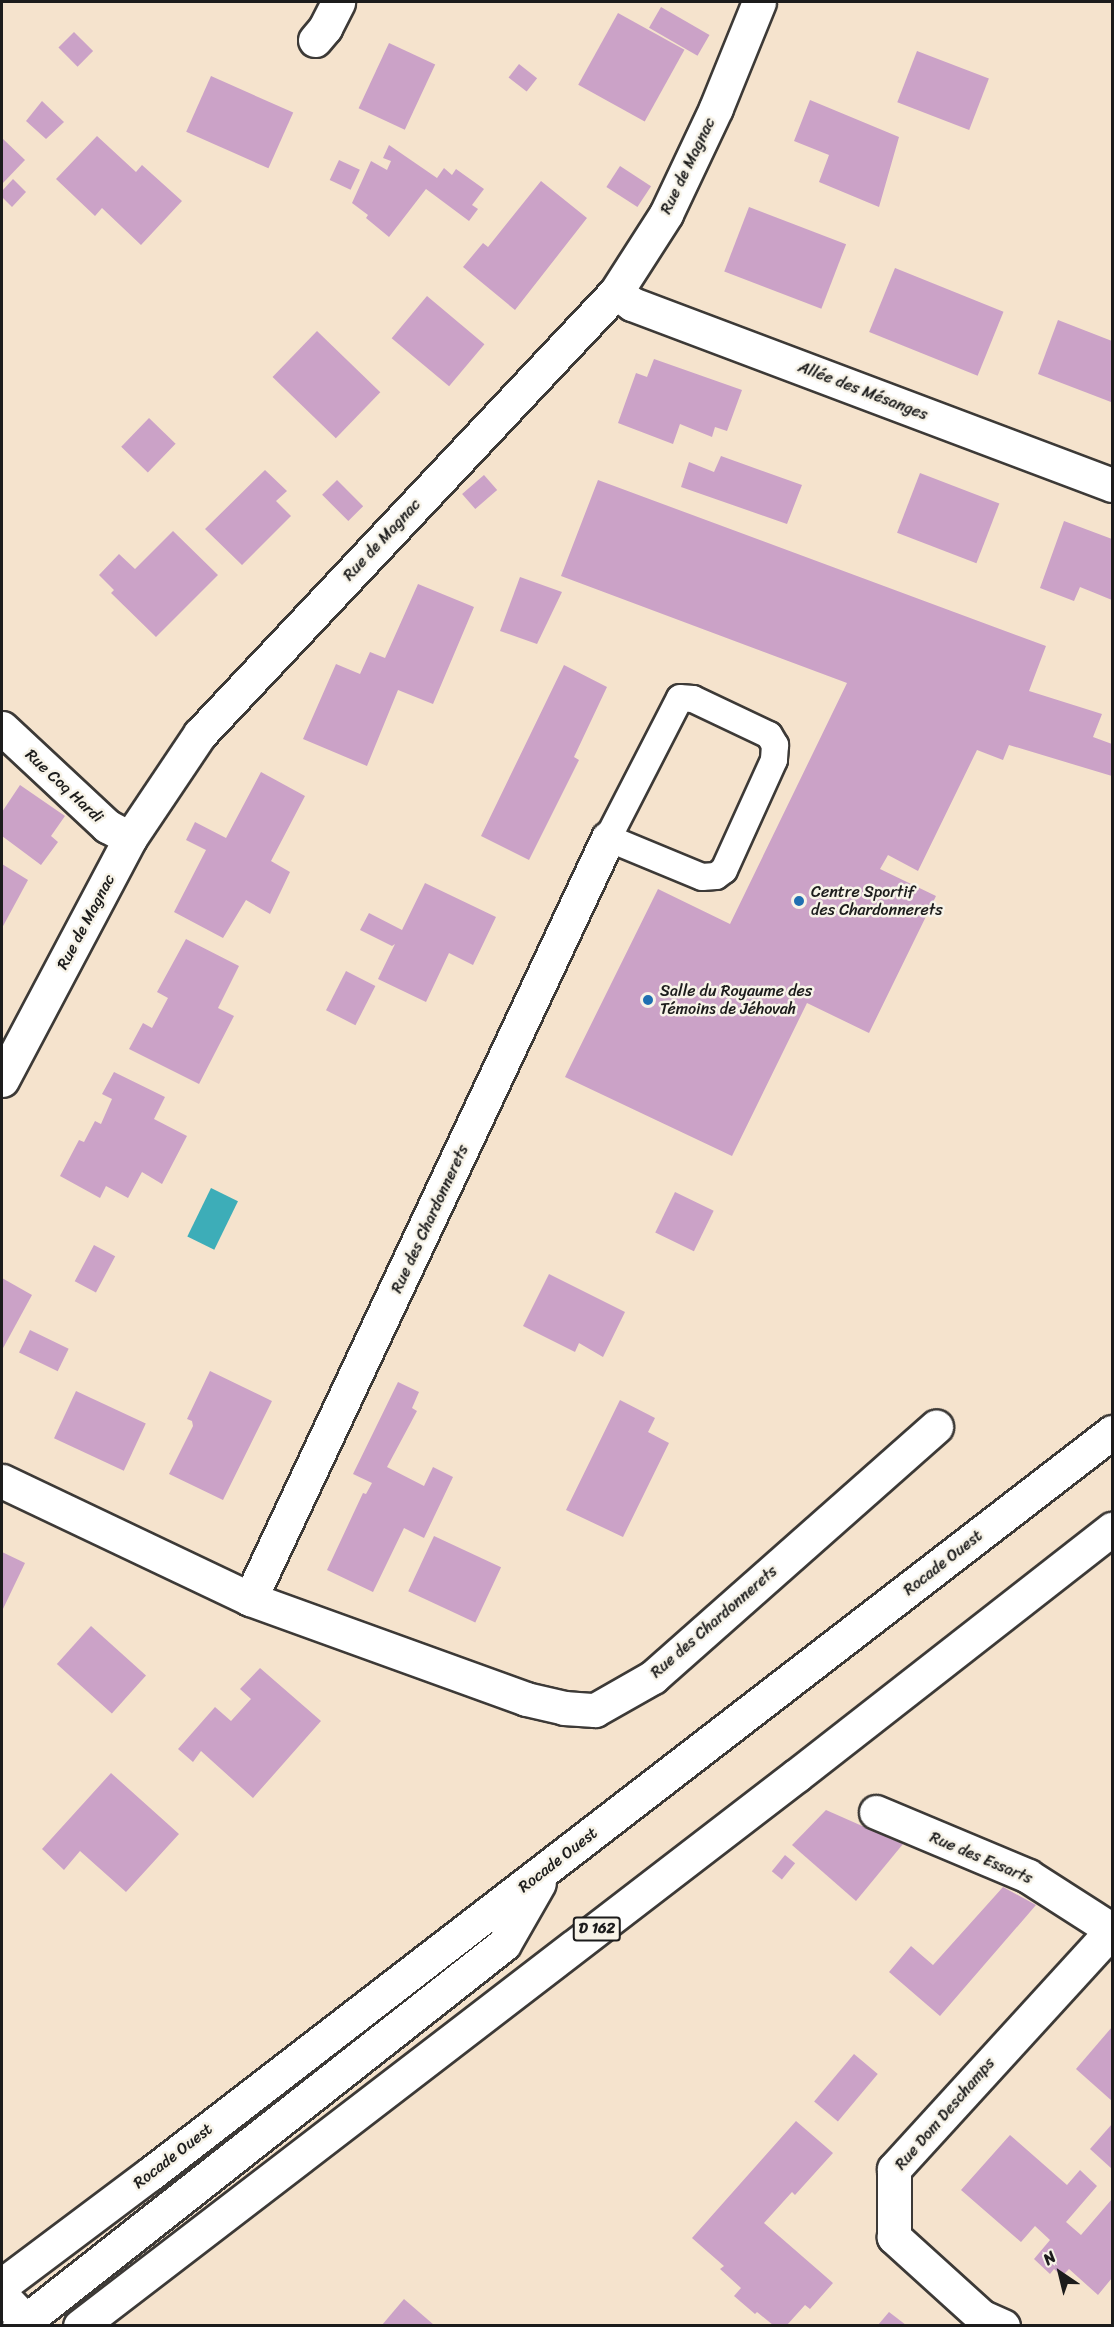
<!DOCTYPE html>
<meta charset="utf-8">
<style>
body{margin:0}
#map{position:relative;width:1114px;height:2327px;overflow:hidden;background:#f5e3cd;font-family:Sriracha,sans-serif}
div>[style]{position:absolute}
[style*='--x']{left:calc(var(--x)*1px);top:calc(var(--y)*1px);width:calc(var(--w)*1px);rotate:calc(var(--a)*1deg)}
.water>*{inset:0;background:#3dadb8;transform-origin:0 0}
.building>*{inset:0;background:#cba2c7;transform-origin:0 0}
.roads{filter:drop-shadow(2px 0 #3d3a37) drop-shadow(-2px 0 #3d3a37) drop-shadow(0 2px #3d3a37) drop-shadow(0 -2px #3d3a37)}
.service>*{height:26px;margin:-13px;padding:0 13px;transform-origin:13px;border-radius:13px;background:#fff}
.minor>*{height:33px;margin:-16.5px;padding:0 16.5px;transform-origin:16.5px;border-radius:16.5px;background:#fff}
.tertiary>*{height:33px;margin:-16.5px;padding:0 16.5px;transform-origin:16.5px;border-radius:16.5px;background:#fff}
.primary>*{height:33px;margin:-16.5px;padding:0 16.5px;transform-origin:16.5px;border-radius:16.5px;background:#fff}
.dots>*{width:16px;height:16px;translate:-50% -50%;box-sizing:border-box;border:3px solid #f7f3e8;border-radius:50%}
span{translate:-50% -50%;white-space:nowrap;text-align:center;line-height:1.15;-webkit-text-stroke:5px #f7f3e8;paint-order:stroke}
.shield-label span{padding:2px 4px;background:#f7f3e8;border:2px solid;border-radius:4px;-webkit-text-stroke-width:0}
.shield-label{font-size:15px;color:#1c1c1c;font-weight:700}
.street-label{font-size:16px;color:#1c1c1c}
.poi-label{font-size:16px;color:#1c1c1c}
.left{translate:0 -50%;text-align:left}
.frame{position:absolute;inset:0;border:3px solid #1c1c1c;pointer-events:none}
.north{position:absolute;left:1030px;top:2243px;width:60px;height:60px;-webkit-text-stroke:4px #f7f3e8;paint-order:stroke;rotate:325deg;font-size:16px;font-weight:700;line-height:24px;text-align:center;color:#1c1c1c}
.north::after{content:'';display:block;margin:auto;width:21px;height:27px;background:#1c1c1c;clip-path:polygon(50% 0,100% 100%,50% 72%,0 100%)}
</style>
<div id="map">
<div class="water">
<div style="left:211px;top:1188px;width:30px;height:54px;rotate:26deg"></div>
</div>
<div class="building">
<div style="left:661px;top:7px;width:56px;height:24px;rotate:30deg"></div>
<div style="left:618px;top:13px;width:76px;height:82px;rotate:29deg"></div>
<div style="left:74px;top:32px;width:27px;height:22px;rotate:45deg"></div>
<div style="left:389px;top:43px;width:51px;height:72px;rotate:25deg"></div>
<div style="left:917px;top:51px;width:77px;height:55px;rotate:21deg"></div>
<div style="left:519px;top:64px;width:23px;height:17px;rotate:38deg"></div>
<div style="left:211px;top:76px;width:90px;height:61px;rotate:24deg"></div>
<div style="clip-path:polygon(810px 100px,899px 137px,879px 207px,819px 182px,829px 155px,794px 141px)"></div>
<div style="clip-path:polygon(42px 101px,64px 122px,46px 139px,26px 121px)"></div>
<div style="clip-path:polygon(97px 136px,136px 172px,142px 165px,182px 201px,141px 245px,102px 208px,95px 216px,56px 179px)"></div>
<div style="clip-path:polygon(2px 138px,25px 160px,2px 184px)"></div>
<div style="clip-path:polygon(389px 145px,437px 178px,444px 168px,452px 175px,456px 169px,484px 189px,472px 205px,478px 209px,469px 221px,426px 189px,389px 237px,366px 218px,368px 215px,352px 203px,371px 161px,387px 170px,391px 161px,383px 158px)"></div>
<div style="left:339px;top:160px;width:23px;height:22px;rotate:25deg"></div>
<div style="left:620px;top:166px;width:37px;height:25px;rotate:33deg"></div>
<div style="clip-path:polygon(13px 179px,26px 192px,12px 207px,2px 197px,2px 191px)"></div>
<div style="clip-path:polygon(541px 181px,587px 218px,515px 310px,463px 267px,483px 243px,488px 247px)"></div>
<div style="left:749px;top:207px;width:104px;height:69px;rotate:21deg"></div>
<div style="left:895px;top:268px;width:117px;height:69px;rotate:22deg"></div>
<div style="left:427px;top:296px;width:75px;height:55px;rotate:40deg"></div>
<div style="clip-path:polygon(1058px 320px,1112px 341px,1111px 402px,1038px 374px)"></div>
<div style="left:317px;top:331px;width:88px;height:64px;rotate:44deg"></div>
<div style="clip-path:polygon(654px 359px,742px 390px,727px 431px,715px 427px,712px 437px,680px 424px,673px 444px,618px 423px,636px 373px,647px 377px)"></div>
<div style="left:149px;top:418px;width:37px;height:40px;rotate:44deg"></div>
<div style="clip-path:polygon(721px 456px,802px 485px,787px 524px,681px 487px,689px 462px,714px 472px)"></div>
<div style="clip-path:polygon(265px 470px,287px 491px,276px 501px,291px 516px,242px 565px,205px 529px)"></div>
<div style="left:920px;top:473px;width:85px;height:64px;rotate:21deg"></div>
<div style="left:484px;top:475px;width:20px;height:29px;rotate:49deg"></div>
<div style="left:337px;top:480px;width:37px;height:21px;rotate:45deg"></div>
<div style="clip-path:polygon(598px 480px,1046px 646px,1029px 691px,1102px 714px,1093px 737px,1112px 744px,1112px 776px,1009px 745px,1003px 760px,977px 750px,918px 871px,888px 855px,880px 869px,936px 896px,869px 1033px,807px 1003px,732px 1156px,565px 1077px,658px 889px,730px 924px,847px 683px,561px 576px)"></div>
<div style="clip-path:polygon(1064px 521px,1112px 539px,1112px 600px,1080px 587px,1074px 601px,1040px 588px)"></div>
<div style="clip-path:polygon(173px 531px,218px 575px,156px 637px,111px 593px,114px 590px,99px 575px,119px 554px,135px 569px)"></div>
<div style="clip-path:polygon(520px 577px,562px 592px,537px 644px,500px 631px)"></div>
<div style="clip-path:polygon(418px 584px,474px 607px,433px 704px,398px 690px,367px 766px,303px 739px,336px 664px,360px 674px,370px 652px,385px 658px)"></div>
<div style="clip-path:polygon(564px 665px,607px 687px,574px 757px,579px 760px,529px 860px,481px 836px)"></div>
<div style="clip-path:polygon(261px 772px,305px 796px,271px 861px,290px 872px,270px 914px,246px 900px,223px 938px,174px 912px,206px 850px,186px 840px,195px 822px,226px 838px)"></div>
<div style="clip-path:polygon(20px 785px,65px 816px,51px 836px,58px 842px,41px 865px,2px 836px,2px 812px)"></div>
<div style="clip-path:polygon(2px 864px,28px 880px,2px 928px)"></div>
<div style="clip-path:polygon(425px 883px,496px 917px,473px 965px,449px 953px,426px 1002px,378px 979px,395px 944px,392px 946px,360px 930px,369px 913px,402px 930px)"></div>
<div style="clip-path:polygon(186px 939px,239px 966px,218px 1008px,234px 1016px,199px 1084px,129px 1049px,143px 1023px,152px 1028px,168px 998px,157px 992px)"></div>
<div style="left:346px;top:971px;width:33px;height:44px;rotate:27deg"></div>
<div style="clip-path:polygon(114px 1072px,165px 1097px,154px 1119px,187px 1136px,162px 1184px,142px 1172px,128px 1198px,106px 1186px,100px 1198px,60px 1176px,79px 1140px,84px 1142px,95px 1121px,101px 1124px,112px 1099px,102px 1094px)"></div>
<div style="left:675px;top:1192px;width:43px;height:45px;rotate:26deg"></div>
<div style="left:94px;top:1245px;width:24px;height:41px;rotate:28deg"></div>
<div style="clip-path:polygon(549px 1274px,625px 1312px,603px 1357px,579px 1343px,575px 1352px,523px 1326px)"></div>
<div style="clip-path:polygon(2px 1278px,32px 1295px,2px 1350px)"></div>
<div style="left:30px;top:1330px;width:43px;height:25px;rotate:26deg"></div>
<div style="clip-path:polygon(210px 1371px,272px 1401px,223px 1500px,169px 1474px,193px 1426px,192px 1421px,187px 1419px)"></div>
<div style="clip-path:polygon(398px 1382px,419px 1392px,412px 1408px,417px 1411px,387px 1467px,424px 1486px,433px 1467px,453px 1477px,424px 1538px,404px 1528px,373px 1592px,327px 1570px,363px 1493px,366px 1494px,372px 1483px,353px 1474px)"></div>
<div style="left:76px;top:1391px;width:77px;height:52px;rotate:25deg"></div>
<div style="clip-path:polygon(620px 1400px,655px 1418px,648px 1432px,669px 1443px,623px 1537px,566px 1510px)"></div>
<div style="left:434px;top:1536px;width:74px;height:61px;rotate:25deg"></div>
<div style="clip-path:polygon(2px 1552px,25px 1563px,2px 1611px)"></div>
<div style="left:91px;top:1626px;width:74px;height:51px;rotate:42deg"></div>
<div style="clip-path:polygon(260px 1668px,321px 1721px,253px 1798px,201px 1751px,193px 1762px,178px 1749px,215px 1707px,231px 1721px,251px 1699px,240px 1689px)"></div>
<div style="clip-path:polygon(111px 1773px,179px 1834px,126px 1892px,80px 1851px,64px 1870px,42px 1849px)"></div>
<div style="clip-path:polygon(826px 1810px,903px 1844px,856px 1901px,792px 1845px)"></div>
<div style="left:785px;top:1855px;width:13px;height:21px;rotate:39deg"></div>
<div style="clip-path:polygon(1003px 1887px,1036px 1905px,940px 2016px,889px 1972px,911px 1946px,933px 1965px)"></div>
<div style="clip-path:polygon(1112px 2027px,1112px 2101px,1076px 2069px)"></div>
<div style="left:854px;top:2054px;width:31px;height:62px;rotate:40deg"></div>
<div style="clip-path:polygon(796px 2121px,833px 2153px,795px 2195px,792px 2192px,764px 2223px,833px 2283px,810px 2309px,805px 2305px,787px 2325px,773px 2325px,757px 2312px,755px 2314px,734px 2296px,741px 2288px,720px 2269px,724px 2266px,692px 2238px)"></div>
<div style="clip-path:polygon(1112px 2124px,1112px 2169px,1090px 2149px)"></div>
<div style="clip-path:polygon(1010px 2135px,1067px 2185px,1080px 2170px,1097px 2186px,1066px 2222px,1081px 2235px,1112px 2199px,1112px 2278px,1098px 2295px,1069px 2269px,1062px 2276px,1054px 2269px,1050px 2274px,1034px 2259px,1050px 2240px,1035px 2226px,1021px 2242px,961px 2190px)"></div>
<div style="clip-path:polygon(404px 2299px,434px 2325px,382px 2325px)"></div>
<div style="clip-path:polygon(889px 2312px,906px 2325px,878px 2325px)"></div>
</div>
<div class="roads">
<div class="service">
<div style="--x:680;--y:698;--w:13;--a:4"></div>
<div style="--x:693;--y:699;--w:84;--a:25.3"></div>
<div style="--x:769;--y:735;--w:12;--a:59"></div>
<div style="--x:775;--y:745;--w:15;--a:94"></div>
<div style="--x:774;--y:760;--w:121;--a:114.4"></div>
<div style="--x:724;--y:870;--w:10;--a:143"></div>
<div style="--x:716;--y:876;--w:14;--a:176"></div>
<div style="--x:702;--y:877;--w:102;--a:-157.5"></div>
<div style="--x:608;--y:838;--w:157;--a:-62.8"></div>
</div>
<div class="minor">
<div style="--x:315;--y:40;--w:16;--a:-50"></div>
<div style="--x:325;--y:28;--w:29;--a:-63"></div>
<div style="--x:616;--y:292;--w:20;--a:37"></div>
<div style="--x:632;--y:304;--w:513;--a:20.66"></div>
<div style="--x:2;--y:728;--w:144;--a:43"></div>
<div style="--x:107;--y:826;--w:26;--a:28"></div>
<div style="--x:2;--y:1080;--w:274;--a:-62.1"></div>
<div style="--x:130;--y:838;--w:125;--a:-56.1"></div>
<div style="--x:200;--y:734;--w:607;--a:-46.74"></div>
<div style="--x:616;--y:292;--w:93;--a:-57.3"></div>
<div style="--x:666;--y:214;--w:117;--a:-64.7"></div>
<div style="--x:716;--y:108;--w:114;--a:-67.9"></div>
<div style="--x:2;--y:1481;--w:275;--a:25.4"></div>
<div style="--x:250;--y:1599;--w:294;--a:19.9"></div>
<div style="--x:526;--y:1699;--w:39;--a:13"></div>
<div style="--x:564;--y:1708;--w:31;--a:4"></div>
<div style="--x:595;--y:1710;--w:67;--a:-29.6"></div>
<div style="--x:653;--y:1677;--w:378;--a:-41.5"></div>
<div style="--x:250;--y:1599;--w:841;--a:-64.81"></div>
<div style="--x:876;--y:1812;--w:165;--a:22.8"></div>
<div style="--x:1028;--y:1876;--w:100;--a:32.7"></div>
<div style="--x:1003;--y:2326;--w:24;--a:-156"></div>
<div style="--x:981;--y:2316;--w:118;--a:-137.8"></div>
<div style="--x:894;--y:2237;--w:68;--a:-90"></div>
<div style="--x:894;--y:2169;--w:323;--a:-47.6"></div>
</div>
<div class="tertiary">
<div style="--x:2;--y:2296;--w:42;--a:46"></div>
</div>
<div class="primary">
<div style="--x:2;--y:2285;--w:185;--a:-36.9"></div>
<div style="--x:150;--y:2174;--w:1215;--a:-37.64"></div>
<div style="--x:19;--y:2326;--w:617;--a:-38.22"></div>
<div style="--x:504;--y:1944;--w:70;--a:-60.2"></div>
<div style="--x:80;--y:2326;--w:904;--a:-37.54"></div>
<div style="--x:797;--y:1775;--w:400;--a:-38"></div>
</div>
</div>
<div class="dots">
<div style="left:799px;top:901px;background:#1f6fb2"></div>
<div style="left:648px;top:1000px;background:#1f6fb2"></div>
</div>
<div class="shield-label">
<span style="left:597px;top:1929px">D 162</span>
</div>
<div class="street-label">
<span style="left:688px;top:166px;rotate:-64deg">Rue de Magnac</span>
<span style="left:863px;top:391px;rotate:21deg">Allée des Mésanges</span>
<span style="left:382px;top:540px;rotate:-47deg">Rue de Magnac</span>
<span style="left:64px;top:786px;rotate:43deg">Rue Coq Hardi</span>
<span style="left:86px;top:922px;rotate:-62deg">Rue de Magnac</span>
<span style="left:430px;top:1219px;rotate:-65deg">Rue des Chardonnerets</span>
<span style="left:943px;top:1563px;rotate:-38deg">Rocade Ouest</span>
<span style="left:714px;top:1622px;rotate:-41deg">Rue des Chardonnerets</span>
<span style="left:981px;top:1858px;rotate:23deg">Rue des Essarts</span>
<span style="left:558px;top:1860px;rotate:-38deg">Rocade Ouest</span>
<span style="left:945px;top:2114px;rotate:-49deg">Rue Dom Deschamps</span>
<span style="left:173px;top:2156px;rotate:-38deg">Rocade Ouest</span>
</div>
<div class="poi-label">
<span class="left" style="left:811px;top:901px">Centre Sportif<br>des Chardonnerets</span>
<span class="left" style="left:660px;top:1000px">Salle du Royaume des<br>Témoins de Jéhovah</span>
</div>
<div class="frame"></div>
<div class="north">N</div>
</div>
